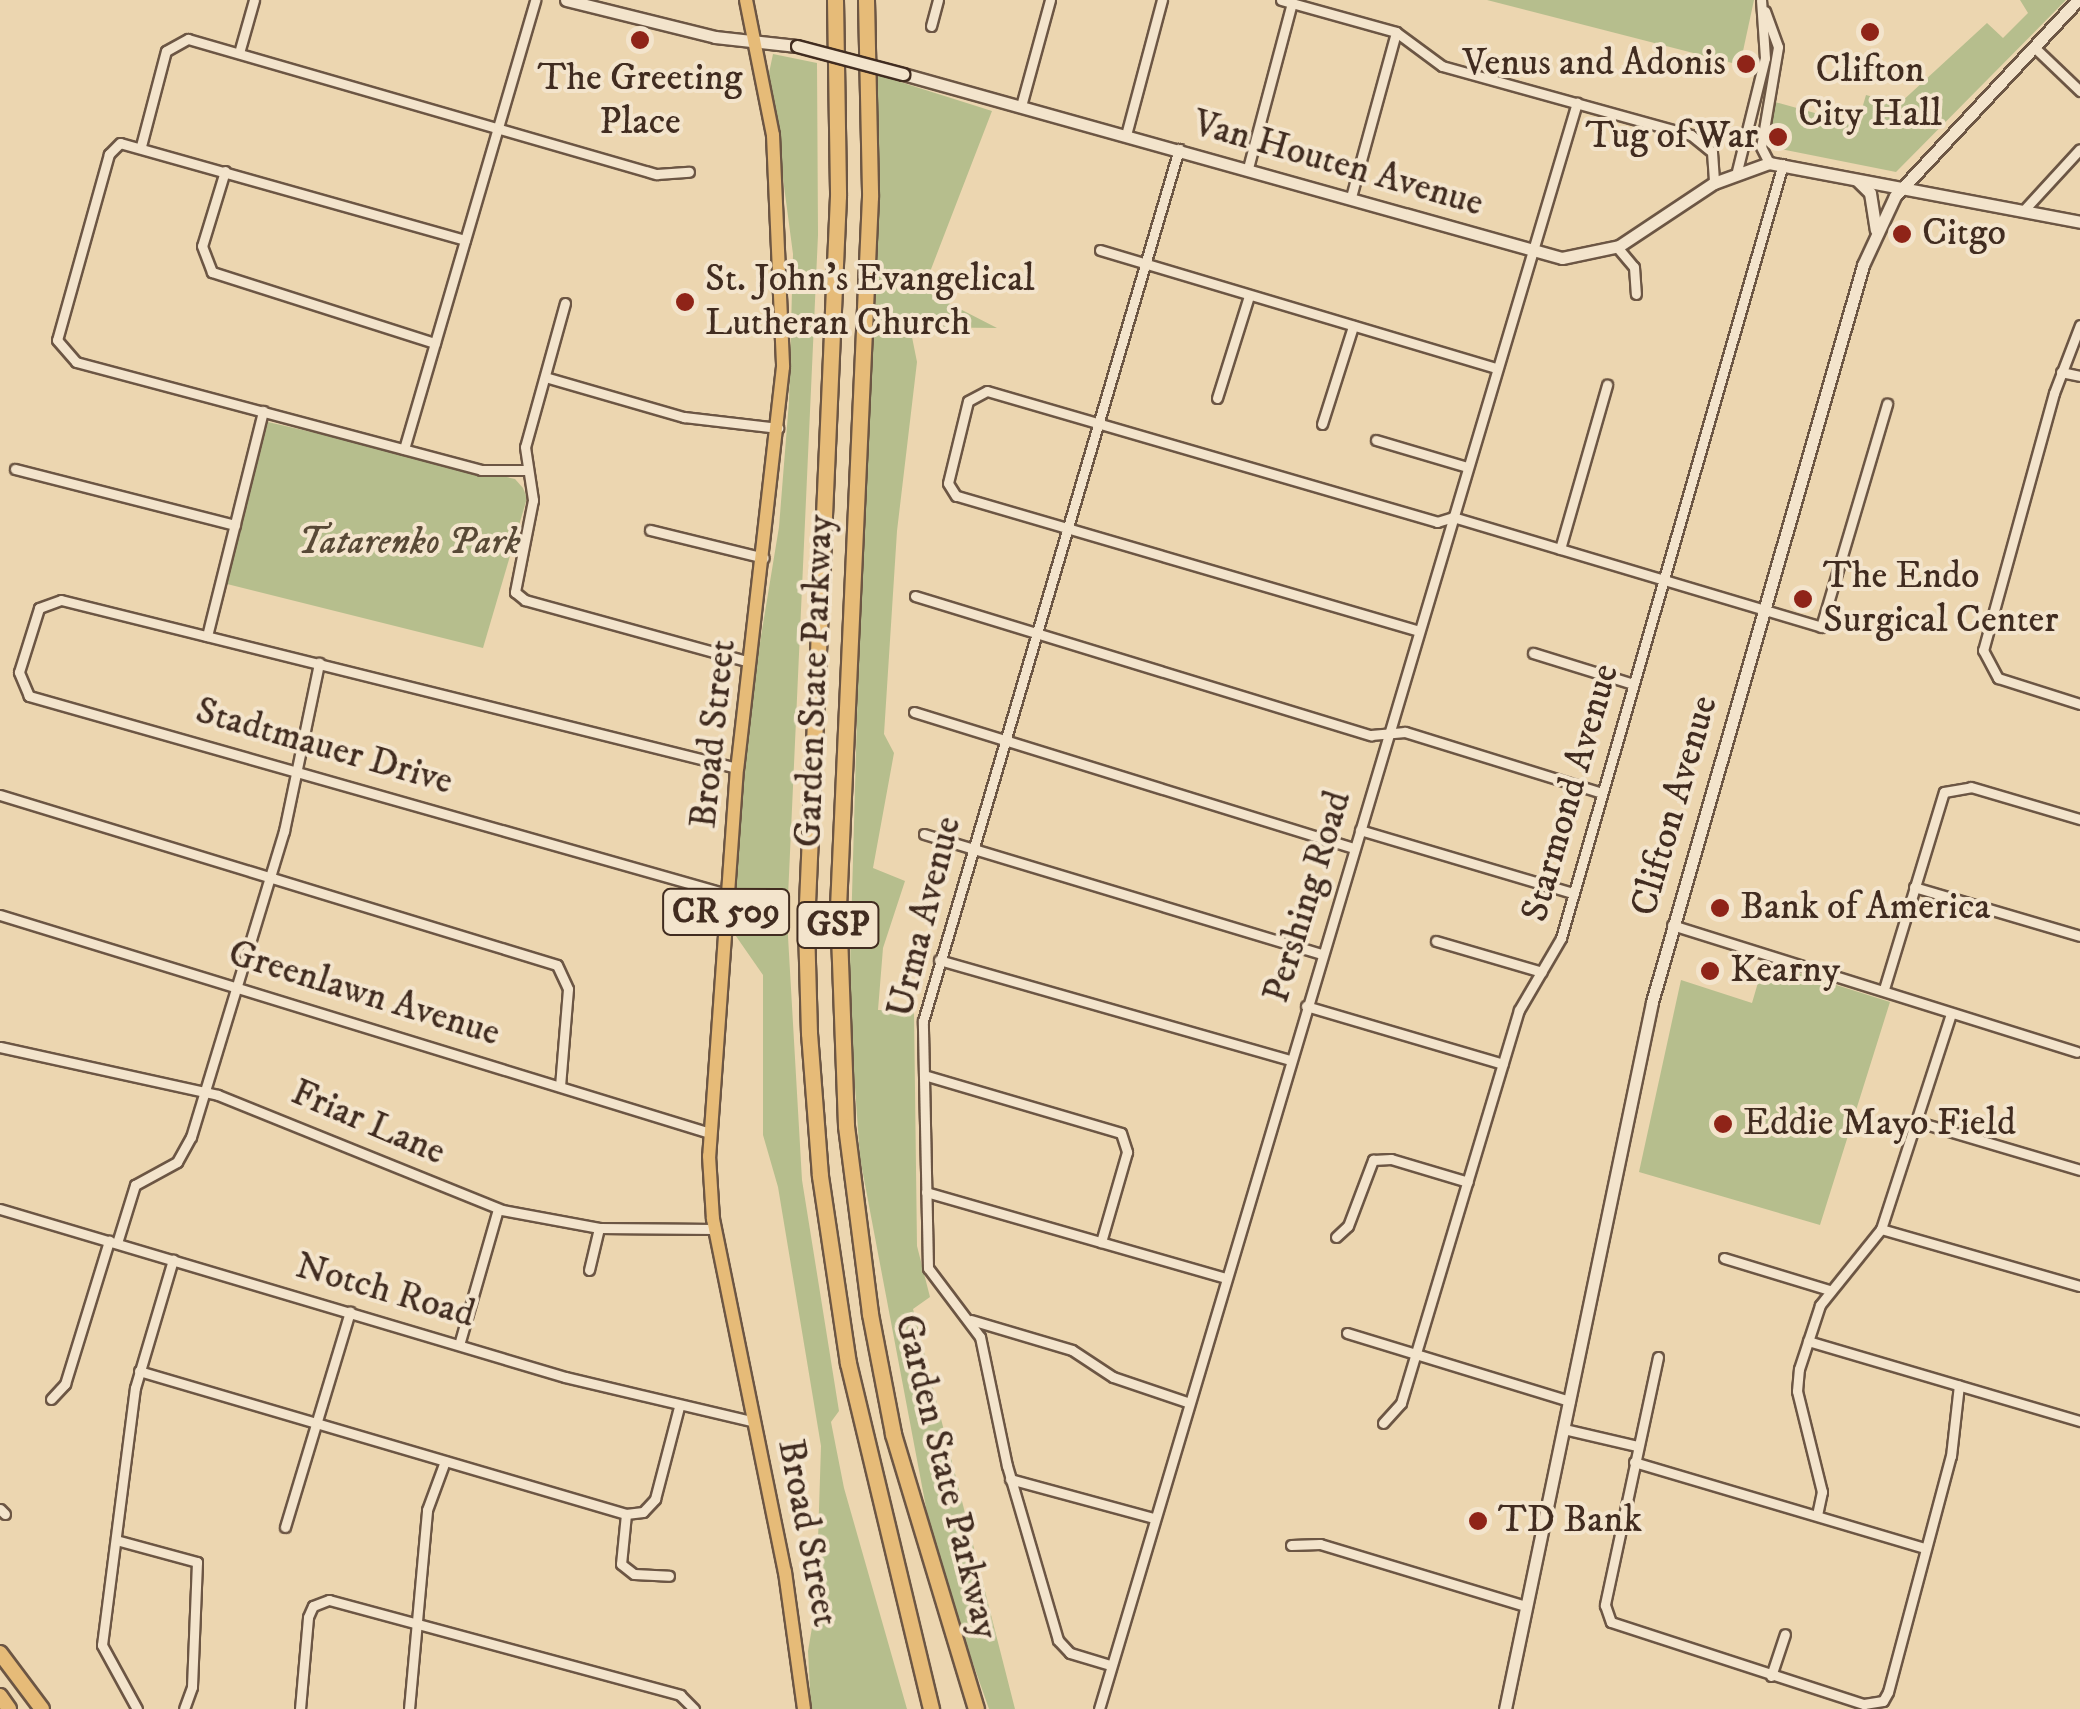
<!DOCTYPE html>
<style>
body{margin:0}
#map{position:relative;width:2080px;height:1709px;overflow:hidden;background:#ecd6b0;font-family:"IM FELL DW Pica",serif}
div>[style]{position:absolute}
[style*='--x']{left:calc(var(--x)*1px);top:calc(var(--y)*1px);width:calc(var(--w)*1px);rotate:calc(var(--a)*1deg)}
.green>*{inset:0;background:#b6be8d}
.roads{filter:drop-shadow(2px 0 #6c5644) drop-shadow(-2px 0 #6c5644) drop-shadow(0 2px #6c5644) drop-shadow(0 -2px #6c5644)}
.minor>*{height:9px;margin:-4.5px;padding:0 4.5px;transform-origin:4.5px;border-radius:4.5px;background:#f3e4cc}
.secondary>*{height:11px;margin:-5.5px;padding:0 5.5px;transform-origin:5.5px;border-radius:5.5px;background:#f3e4cc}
.primary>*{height:12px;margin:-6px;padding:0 6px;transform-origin:6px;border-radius:6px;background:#e6bb78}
.trunk>*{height:14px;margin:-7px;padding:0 7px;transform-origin:7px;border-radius:7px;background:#e6bb78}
.motorway>*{height:15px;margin:-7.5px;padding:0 7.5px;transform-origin:7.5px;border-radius:7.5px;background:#e6bb78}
.bridges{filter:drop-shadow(2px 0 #412c20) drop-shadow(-2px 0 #412c20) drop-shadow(0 2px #412c20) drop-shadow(0 -2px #412c20)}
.secondary-bridge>*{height:11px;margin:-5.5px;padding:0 5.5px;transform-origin:5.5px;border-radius:5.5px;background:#f3e4cc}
.dots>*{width:28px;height:28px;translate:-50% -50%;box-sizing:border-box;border:5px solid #f3e4cc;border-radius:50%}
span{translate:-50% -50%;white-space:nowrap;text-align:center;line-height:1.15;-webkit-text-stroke:8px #f3e4cc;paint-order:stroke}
.shield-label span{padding:2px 8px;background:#f3e4cc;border:2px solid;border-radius:8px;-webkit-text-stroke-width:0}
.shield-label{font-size:35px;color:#412c20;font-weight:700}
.poi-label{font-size:38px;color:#412c20}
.right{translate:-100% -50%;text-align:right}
.left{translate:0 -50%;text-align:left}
.street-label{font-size:38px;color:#412c20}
.park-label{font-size:38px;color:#584936;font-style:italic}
</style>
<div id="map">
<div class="green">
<div style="clip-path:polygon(1487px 0,1754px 0,1740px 65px)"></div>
<div style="clip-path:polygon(2020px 0,2066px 0,1896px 172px,1766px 146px,1775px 102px,1847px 122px,1849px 112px,1861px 112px,1866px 95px,1899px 104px,1987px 23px,2003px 38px,2028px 13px)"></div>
<div style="clip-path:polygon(773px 54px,817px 63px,818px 235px,787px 919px,802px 1180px,839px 1411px,831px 1422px,844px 1488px,907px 1709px,811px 1709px,808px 1651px,816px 1604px,821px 1446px,778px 1187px,763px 1135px,763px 975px,731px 929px,751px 697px,779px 527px,789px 401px,793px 254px,769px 73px)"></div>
<div style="clip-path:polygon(875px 74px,992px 111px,923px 290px,997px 328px,910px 327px,917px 362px,897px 531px,884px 734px,894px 753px,873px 868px,905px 881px,883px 948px,878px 1010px,914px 1011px,917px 1246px,930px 1297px,913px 1309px,1015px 1709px,989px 1709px,935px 1555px,860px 1158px,849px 1002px)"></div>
<div style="clip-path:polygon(268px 422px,515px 479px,523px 488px,527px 498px,483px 648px,227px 584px)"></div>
<div style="clip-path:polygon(1764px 962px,1890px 1002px,1820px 1225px,1639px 1172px,1681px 980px,1752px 1003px)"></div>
</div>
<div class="roads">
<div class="minor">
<div style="--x:1281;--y:0;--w:119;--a:15.5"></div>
<div style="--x:1396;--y:32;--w:57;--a:36.5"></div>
<div style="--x:1442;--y:66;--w:258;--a:15.5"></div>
<div style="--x:1691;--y:135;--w:27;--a:39"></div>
<div style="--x:1712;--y:152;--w:31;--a:86"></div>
<div style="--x:1765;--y:11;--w:38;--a:70"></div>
<div style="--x:1778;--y:47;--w:101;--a:99.6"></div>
<div style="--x:1761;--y:147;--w:18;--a:63"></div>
<div style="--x:931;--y:26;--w:27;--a:-75"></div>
<div style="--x:2034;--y:47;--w:64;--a:43.7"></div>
<div style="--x:239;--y:53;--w:55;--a:-74.2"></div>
<div style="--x:1021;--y:106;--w:110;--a:-74.7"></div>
<div style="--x:1126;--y:135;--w:140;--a:-75.1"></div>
<div style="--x:141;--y:146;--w:98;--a:-75.3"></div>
<div style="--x:166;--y:51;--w:25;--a:-29"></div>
<div style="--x:188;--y:39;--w:488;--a:16.1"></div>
<div style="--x:657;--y:174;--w:32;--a:-4"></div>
<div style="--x:1248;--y:168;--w:171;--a:-75.1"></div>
<div style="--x:225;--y:171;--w:78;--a:107"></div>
<div style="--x:202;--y:246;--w:28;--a:69"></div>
<div style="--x:212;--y:272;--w:234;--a:17.7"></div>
<div style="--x:1737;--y:171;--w:116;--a:-76.1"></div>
<div style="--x:1765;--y:58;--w:58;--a:-93.9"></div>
<div style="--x:1351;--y:197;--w:171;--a:-74.7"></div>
<div style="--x:2023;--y:211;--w:84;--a:-47.4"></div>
<div style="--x:465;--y:240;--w:358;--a:-164.3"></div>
<div style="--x:120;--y:143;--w:16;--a:135"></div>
<div style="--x:109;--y:154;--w:193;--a:105.6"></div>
<div style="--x:57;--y:340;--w:29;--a:49"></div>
<div style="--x:76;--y:362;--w:419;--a:14.9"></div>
<div style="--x:481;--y:470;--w:46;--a:0"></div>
<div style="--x:1617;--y:247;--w:26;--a:50"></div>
<div style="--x:1634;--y:267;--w:27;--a:86"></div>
<div style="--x:1100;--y:250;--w:414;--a:16.6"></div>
<div style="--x:565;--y:303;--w:149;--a:105.5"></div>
<div style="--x:525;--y:447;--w:54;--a:81.4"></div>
<div style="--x:533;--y:500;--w:94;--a:101.1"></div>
<div style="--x:515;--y:592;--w:13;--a:39"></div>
<div style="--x:525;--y:600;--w:233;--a:15.4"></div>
<div style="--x:2080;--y:325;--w:73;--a:110.9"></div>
<div style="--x:2054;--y:393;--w:267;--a:105.4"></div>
<div style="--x:1983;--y:650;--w:32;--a:62"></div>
<div style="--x:1998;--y:678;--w:86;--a:17.6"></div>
<div style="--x:2061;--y:372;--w:19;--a:12"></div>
<div style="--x:545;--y:377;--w:145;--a:16.1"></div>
<div style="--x:684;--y:417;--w:95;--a:6.7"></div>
<div style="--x:1217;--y:398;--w:107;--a:-72.6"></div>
<div style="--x:1322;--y:424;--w:103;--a:-72.4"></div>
<div style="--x:1376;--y:440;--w:95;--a:16.5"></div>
<div style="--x:404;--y:449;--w:468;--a:-73.7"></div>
<div style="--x:15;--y:469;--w:227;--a:14.3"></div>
<div style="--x:650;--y:530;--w:117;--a:13.8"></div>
<div style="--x:1560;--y:549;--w:171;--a:-74"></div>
<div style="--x:915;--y:596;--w:477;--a:17"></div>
<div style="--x:1371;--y:735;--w:34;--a:-5"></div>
<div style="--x:1405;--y:732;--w:206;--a:17.2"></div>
<div style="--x:1419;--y:631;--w:482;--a:-163.7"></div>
<div style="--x:956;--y:496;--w:15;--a:-122"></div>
<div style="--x:948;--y:483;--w:84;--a:-76.3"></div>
<div style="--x:968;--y:401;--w:21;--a:-28"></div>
<div style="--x:987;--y:391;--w:469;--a:16.2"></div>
<div style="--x:1437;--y:522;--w:17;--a:-17"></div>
<div style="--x:1453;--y:517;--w:384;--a:16.6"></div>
<div style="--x:1821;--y:627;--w:233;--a:-73.5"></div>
<div style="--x:207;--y:636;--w:232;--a:-76"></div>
<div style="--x:1533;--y:653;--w:105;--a:17.2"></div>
<div style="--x:914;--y:712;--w:461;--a:17.2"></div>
<div style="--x:0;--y:795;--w:582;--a:16.97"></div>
<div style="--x:557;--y:965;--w:26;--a:65"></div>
<div style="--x:568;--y:989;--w:97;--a:94.7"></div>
<div style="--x:1360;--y:830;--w:222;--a:16.5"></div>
<div style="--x:924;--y:834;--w:416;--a:16.8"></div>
<div style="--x:1914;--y:887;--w:173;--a:16.4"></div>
<div style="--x:727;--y:894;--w:726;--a:-164.16"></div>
<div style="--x:29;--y:696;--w:26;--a:-113"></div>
<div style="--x:19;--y:672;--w:67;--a:-72.6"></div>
<div style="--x:39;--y:608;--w:23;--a:-20"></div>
<div style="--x:61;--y:600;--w:697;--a:13.96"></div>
<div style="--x:0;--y:915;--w:743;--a:17.07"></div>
<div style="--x:1672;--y:925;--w:424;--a:17.4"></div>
<div style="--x:1436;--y:941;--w:110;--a:16.3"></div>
<div style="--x:939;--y:960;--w:365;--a:15.9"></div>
<div style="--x:1884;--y:989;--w:206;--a:-73.1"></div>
<div style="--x:1944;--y:792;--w:27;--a:-10"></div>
<div style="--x:1971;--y:787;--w:114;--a:16.4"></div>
<div style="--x:1306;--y:1006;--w:205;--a:16.4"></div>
<div style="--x:0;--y:1047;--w:223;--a:12.4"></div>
<div style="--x:218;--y:1095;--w:306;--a:22"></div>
<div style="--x:502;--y:1210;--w:99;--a:10.5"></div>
<div style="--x:599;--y:1228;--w:116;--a:0.5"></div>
<div style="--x:924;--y:1075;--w:205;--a:16.4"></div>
<div style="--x:1121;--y:1133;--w:20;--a:72"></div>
<div style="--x:1127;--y:1152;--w:94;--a:106.1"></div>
<div style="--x:1915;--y:1121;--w:172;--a:16.5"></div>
<div style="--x:926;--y:1192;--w:311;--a:16"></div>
<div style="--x:0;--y:1209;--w:589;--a:16.56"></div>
<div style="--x:565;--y:1377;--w:195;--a:13.3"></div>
<div style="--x:1881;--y:1229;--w:207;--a:16"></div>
<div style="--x:1336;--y:1237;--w:16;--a:-43"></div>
<div style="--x:1348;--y:1226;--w:71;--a:-69.3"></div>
<div style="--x:1373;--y:1160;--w:18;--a:-3"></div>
<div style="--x:1391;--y:1159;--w:80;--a:16.6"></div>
<div style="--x:117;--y:1243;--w:61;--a:-72.8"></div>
<div style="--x:135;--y:1185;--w:48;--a:-28.7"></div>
<div style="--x:177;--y:1162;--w:29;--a:-61"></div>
<div style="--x:191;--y:1137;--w:320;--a:-73.1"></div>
<div style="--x:284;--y:831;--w:172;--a:-78.2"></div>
<div style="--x:1724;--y:1258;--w:110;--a:16.9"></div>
<div style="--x:589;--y:1270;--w:43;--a:-76.6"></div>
<div style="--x:971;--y:1320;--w:105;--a:16.5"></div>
<div style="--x:1072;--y:1350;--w:49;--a:33.4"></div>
<div style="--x:1113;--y:1377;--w:78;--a:18.7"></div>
<div style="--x:1347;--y:1333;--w:233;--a:17"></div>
<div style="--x:1808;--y:1341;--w:284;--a:16.4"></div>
<div style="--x:459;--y:1345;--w:141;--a:-74"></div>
<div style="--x:1658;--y:1357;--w:254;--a:102.1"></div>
<div style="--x:1605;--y:1605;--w:18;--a:71"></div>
<div style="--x:1611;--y:1622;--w:266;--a:18"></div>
<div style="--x:1864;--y:1704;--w:19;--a:-9"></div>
<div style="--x:1883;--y:1701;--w:10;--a:-61"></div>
<div style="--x:1888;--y:1692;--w:244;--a:-75.1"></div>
<div style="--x:1951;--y:1456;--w:71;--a:-83.6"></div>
<div style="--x:139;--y:1371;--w:508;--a:16.36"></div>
<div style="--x:626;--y:1514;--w:17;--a:-7"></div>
<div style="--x:643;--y:1512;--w:18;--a:-47"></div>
<div style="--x:655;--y:1499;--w:95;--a:-75.4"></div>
<div style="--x:51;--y:1399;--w:21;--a:-47"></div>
<div style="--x:65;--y:1384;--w:150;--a:-72.9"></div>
<div style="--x:1383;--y:1423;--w:27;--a:-48"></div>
<div style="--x:1401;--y:1403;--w:410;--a:-73.3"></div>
<div style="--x:1519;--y:1010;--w:83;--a:-59.7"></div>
<div style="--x:1561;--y:938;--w:805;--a:-74"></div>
<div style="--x:1564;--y:1429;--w:75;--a:13.1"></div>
<div style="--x:1634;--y:1462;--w:303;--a:16.5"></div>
<div style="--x:1010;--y:1479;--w:149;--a:15.2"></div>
<div style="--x:0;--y:1509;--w:7;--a:45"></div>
<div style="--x:626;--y:1514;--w:50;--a:95.7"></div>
<div style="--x:621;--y:1564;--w:16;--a:38"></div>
<div style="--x:634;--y:1574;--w:35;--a:3"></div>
<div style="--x:1817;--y:1515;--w:24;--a:-78"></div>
<div style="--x:1822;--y:1492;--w:104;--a:-103.9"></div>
<div style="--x:1797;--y:1391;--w:22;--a:-85"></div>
<div style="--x:1799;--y:1369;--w:67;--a:-71.8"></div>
<div style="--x:1820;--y:1305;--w:97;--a:-51.2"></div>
<div style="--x:1881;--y:1229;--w:226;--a:-72"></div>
<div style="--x:285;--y:1527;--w:225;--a:-73.2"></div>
<div style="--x:116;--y:1540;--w:84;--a:15.2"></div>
<div style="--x:197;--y:1562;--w:125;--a:92.3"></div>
<div style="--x:192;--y:1687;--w:23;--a:110"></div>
<div style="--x:1291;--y:1545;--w:29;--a:-2"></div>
<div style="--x:1320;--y:1544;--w:215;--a:16.8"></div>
<div style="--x:1110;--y:1665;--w:42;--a:-163.3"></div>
<div style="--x:1070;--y:1653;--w:18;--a:-133"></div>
<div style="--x:1058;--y:1640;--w:181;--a:-106.3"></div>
<div style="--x:1007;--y:1466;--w:132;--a:-101.8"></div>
<div style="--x:980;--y:1337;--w:86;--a:-127"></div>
<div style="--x:928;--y:1268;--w:247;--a:-91.2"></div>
<div style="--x:923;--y:1021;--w:909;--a:-73.64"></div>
<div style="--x:1771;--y:1676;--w:44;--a:-71.6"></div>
<div style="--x:137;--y:1709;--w:73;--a:-118.7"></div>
<div style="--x:102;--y:1645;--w:259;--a:-82.7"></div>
<div style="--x:135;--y:1388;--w:134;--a:-73.5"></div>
<div style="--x:300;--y:1709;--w:92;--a:-85"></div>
<div style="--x:308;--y:1617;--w:12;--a:-66"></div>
<div style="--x:313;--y:1606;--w:17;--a:-21"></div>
<div style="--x:329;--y:1600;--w:364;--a:15.1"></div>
<div style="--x:680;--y:1695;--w:20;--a:45"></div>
<div style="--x:409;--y:1709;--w:200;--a:-84.8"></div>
<div style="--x:427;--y:1510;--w:52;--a:-69.8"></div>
<div style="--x:1099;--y:1709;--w:1676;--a:-73.43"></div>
</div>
<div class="secondary">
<div style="--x:566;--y:0;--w:154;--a:13.9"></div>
<div style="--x:715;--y:37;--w:82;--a:6.3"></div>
<div style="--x:903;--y:74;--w:684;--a:15.6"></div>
<div style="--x:1562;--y:258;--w:58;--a:-11.9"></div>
<div style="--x:1619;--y:246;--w:114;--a:-33.6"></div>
<div style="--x:1714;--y:183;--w:59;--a:-20"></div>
<div style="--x:1769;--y:163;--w:317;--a:10.7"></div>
<div style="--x:1857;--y:180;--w:18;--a:45"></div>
<div style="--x:1870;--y:193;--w:37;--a:81"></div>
<div style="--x:1505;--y:1709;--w:722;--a:-78.25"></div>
<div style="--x:1652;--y:1002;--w:767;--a:-74.02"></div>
<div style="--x:1863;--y:265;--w:76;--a:-65.1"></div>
<div style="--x:1895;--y:196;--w:268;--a:-47"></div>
</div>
<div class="primary">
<div style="--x:746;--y:0;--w:138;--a:78.7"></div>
<div style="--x:773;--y:135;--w:232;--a:87.5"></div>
<div style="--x:783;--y:367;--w:404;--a:96.5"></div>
<div style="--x:737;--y:768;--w:389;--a:94.1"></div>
<div style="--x:709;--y:1156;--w:63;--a:86.4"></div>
<div style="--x:713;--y:1219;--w:360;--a:78.5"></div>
<div style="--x:785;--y:1572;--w:138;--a:82.1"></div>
</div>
<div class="trunk">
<div style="--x:0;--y:1653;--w:70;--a:53.1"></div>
<div style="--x:0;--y:1696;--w:16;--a:55"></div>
</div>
<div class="motorway">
<div style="--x:835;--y:0;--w:196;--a:89.1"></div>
<div style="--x:838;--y:196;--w:731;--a:92.51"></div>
<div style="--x:806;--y:926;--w:107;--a:88.4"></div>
<div style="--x:809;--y:1033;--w:143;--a:85.6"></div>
<div style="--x:820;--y:1176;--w:189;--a:81.5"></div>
<div style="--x:848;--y:1363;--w:356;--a:76.5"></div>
<div style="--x:866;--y:0;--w:197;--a:88.8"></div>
<div style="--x:870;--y:197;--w:711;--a:92.58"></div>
<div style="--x:838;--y:907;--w:219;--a:87.9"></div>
<div style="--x:846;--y:1126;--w:190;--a:82.7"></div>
<div style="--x:870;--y:1314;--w:122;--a:79.1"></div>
<div style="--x:893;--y:1434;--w:287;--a:73.2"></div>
</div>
</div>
<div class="bridges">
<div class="secondary-bridge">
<div style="--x:797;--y:46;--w:110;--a:14.8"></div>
</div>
</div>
<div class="dots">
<div style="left:1870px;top:32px;background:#8f2418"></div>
<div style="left:640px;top:40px;background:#8f2418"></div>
<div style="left:1746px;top:64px;background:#8f2418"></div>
<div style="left:1778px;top:137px;background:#8f2418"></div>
<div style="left:1902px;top:234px;background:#8f2418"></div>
<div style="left:685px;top:302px;background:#8f2418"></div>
<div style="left:1803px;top:599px;background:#8f2418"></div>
<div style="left:1720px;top:908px;background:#8f2418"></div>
<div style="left:1710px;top:971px;background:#8f2418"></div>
<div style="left:1723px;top:1124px;background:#8f2418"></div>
<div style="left:1478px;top:1521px;background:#8f2418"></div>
</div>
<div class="shield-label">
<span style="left:726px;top:912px">CR 509</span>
<span style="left:838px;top:925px">GSP</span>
</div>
<div class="poi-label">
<span class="right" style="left:1726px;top:64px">Venus and Adonis</span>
<span style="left:1870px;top:93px">Clifton<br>City Hall</span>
<span style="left:640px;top:101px">The Greeting<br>Place</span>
<span class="right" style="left:1758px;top:137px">Tug of War</span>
<span class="left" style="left:1922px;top:234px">Citgo</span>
<span class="left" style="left:705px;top:302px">St. John's Evangelical<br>Lutheran Church</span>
<span class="left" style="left:1823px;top:599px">The Endo<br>Surgical Center</span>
<span class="left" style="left:1740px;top:908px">Bank of America</span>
<span class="left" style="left:1730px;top:971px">Kearny</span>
<span class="left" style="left:1743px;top:1124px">Eddie Mayo Field</span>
<span class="left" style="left:1498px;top:1521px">TD Bank</span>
</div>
<div class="street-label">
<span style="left:1338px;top:164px;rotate:16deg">Van Houten Avenue</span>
<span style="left:815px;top:681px;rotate:-88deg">Garden State Parkway</span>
<span style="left:714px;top:734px;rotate:-84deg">Broad Street</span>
<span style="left:324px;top:747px;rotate:16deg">Stadtmauer Drive</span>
<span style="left:1571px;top:793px;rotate:-74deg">Starmond Avenue</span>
<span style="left:1675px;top:806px;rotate:-74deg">Clifton Avenue</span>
<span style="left:1308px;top:897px;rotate:-73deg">Pershing Road</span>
<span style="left:925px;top:917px;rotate:-76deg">Urma Avenue</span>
<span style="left:364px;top:994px;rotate:17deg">Greenlawn Avenue</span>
<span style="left:368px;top:1123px;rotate:23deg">Friar Lane</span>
<span style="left:385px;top:1291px;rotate:16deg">Notch Road</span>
<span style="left:946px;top:1477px;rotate:76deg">Garden State Parkway</span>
<span style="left:807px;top:1533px;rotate:79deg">Broad Street</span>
</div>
<div class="park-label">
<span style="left:409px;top:543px">Tatarenko Park</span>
</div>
</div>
